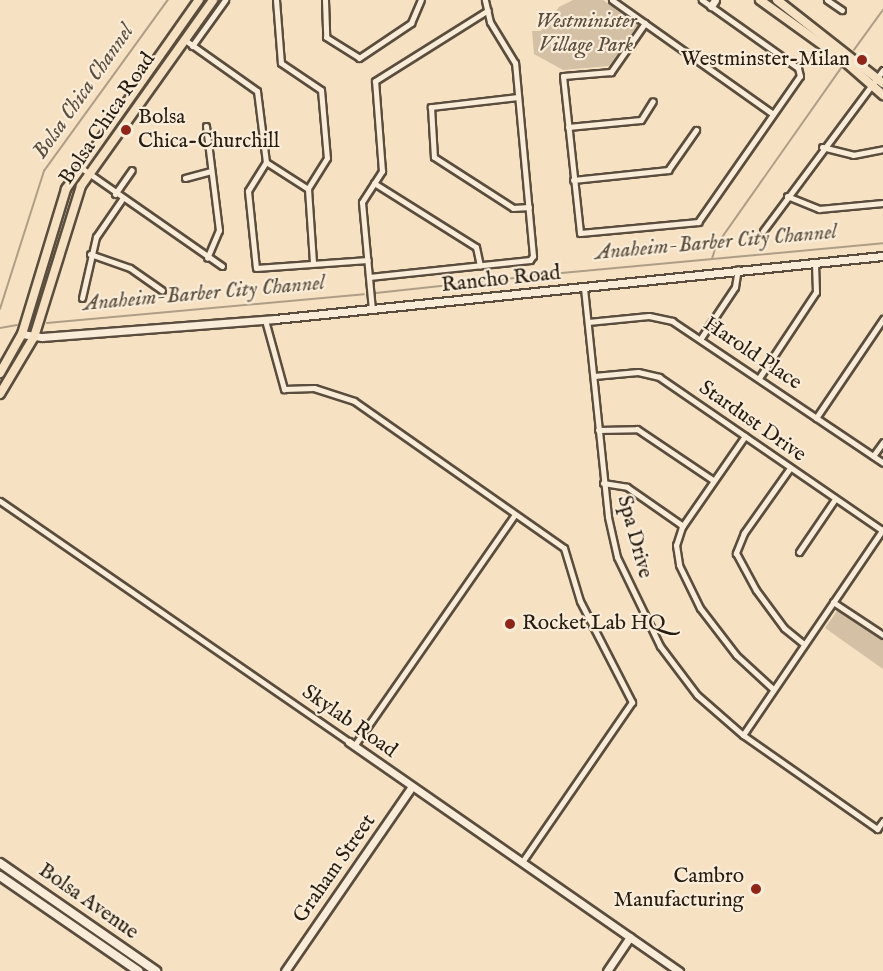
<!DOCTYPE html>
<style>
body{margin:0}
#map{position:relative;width:883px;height:971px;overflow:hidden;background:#f6e1c3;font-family:"IM FELL English",serif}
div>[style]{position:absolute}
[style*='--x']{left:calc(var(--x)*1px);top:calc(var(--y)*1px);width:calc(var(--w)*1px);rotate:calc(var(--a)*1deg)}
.green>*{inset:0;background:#d3c0a5}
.stream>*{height:1.5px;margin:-0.75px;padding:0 0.75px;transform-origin:0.75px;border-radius:0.75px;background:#af9e86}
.roads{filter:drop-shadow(2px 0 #5a4d3d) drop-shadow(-2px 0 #5a4d3d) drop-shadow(0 2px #5a4d3d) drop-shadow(0 -2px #5a4d3d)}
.minor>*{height:5px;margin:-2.5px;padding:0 2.5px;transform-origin:2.5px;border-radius:2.5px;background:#f9ecd8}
.tertiary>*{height:7px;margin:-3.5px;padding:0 3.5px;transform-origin:3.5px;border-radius:3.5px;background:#f9ecd8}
.secondary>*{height:8px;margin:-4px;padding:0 4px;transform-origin:4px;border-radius:4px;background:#f9ecd8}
.primary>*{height:8px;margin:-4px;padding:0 4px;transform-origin:4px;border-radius:4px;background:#f6e1c3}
.dots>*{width:16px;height:16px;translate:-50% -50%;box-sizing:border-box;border:3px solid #f9ecd8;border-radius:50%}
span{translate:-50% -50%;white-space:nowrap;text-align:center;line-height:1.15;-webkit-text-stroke:4.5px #f9ecd8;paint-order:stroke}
.park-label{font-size:21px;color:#5a4d3d;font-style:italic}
.poi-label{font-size:21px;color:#261c10}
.right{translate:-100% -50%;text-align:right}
.left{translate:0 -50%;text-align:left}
.street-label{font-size:21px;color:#261c10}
.water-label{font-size:22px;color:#5d503f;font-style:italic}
</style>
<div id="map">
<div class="green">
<div style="clip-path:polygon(573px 0,603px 0,638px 25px,609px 66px,563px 70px,534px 54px,532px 31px,541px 31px,559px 7px)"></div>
<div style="clip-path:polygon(839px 608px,883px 639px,883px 669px,825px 628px)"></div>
</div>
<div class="stream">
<div style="--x:854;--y:50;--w:49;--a:-54.1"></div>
<div style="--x:712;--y:259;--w:14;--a:-73"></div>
<div style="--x:716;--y:246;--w:219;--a:-54.9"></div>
<div style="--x:551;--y:274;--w:333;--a:-5.3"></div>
<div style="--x:376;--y:293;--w:168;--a:-6.2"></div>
<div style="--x:0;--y:309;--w:145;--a:-72.3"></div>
<div style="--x:44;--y:171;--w:211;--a:-54.1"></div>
<div style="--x:47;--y:323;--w:318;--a:-5.2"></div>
<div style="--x:0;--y:328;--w:17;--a:-10"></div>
</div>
<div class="roads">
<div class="minor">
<div style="--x:276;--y:0;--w:63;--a:85.5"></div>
<div style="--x:281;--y:63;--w:48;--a:34"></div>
<div style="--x:321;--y:90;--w:68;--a:85"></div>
<div style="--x:327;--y:158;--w:36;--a:122"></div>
<div style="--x:308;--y:189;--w:74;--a:86.1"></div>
<div style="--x:325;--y:0;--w:37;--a:88"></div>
<div style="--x:326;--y:37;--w:39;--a:32"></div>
<div style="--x:359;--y:58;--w:63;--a:-33.9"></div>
<div style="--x:411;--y:23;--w:25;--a:-67"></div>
<div style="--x:612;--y:0;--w:197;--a:35.3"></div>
<div style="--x:827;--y:0;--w:18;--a:34"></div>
<div style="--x:645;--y:23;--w:60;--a:124.8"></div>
<div style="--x:611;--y:72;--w:48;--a:175.2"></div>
<div style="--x:563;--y:76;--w:158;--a:83.8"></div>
<div style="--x:580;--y:233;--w:119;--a:-5.3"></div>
<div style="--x:698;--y:222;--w:178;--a:-55.1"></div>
<div style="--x:800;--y:76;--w:8;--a:-104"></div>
<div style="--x:798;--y:68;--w:118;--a:-144.7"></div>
<div style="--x:185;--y:40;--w:88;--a:35.3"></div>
<div style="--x:257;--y:91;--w:72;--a:82.8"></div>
<div style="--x:266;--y:162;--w:50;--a:32.7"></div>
<div style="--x:192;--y:46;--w:57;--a:-54.3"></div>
<div style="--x:518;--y:97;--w:88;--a:173.4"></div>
<div style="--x:431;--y:107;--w:50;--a:86.6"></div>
<div style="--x:434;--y:157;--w:94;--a:32.8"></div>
<div style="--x:513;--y:208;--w:16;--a:-4"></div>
<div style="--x:206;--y:126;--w:105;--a:82.9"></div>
<div style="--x:219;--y:230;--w:30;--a:113"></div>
<div style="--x:568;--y:127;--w:73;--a:-5.5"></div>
<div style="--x:641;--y:120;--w:22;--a:-58"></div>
<div style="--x:822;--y:147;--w:32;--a:14"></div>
<div style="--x:853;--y:155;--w:31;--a:-11"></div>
<div style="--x:266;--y:162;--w:34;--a:122"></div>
<div style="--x:248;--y:191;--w:77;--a:84.1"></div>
<div style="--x:256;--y:268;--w:112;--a:-4.1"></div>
<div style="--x:80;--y:167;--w:173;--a:34.9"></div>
<div style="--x:185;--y:178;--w:27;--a:-15"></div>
<div style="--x:573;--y:180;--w:96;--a:-6"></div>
<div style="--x:668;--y:170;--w:49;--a:-55"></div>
<div style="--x:374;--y:183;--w:120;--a:32.1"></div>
<div style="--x:476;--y:247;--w:19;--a:78"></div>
<div style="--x:115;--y:194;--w:29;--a:-55"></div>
<div style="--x:787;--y:196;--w:35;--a:22"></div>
<div style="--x:819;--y:209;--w:64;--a:-5.4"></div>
<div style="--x:763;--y:231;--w:201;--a:-53.3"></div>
<div style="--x:90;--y:254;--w:42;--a:19.3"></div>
<div style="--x:130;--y:268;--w:39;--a:35"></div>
<div style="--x:369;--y:277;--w:162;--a:-6"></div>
<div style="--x:530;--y:260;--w:5;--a:-53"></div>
<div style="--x:533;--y:256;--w:194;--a:-95.3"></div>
<div style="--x:515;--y:63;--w:48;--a:-121.4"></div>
<div style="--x:490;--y:22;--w:23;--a:-103"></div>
<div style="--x:584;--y:288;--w:230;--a:84"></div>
<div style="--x:608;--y:517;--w:41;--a:77.3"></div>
<div style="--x:617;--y:557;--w:99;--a:64.2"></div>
<div style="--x:660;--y:646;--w:61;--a:52.9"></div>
<div style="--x:697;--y:695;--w:61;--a:41"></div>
<div style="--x:743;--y:735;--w:164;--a:35"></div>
<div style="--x:877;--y:829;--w:10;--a:-53"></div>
<div style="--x:82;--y:298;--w:63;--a:-77.1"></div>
<div style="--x:96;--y:237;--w:46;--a:-55.6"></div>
<div style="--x:372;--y:310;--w:108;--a:-95.3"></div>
<div style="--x:362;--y:202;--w:37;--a:-57"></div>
<div style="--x:382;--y:171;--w:90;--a:-94.4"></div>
<div style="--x:375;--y:81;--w:133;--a:-32.1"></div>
<div style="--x:265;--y:320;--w:72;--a:74.6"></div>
<div style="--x:284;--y:389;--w:30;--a:-2"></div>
<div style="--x:314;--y:388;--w:42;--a:18"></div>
<div style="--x:354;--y:401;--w:256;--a:35"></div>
<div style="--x:564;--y:548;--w:55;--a:73.2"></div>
<div style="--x:580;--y:601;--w:114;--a:62.8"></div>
<div style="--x:632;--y:702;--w:194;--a:124.5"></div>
<div style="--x:588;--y:322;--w:61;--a:-5.6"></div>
<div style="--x:649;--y:316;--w:24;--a:12"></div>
<div style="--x:672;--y:321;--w:254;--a:33.9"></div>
<div style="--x:701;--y:338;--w:61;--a:-56.3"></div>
<div style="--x:735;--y:287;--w:18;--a:-81"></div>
<div style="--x:594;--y:376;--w:44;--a:-5.2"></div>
<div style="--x:638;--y:372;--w:22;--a:13"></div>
<div style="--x:659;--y:377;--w:270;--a:34.5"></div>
<div style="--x:759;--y:378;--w:103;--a:-56.5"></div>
<div style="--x:816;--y:292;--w:30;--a:-92"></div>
<div style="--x:816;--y:418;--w:120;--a:-55.9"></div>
<div style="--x:598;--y:430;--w:39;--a:-1"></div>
<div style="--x:637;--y:429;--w:92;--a:33.9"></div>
<div style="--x:745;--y:436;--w:111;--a:124.7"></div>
<div style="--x:682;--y:527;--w:19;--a:108"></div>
<div style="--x:676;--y:545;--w:20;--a:81"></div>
<div style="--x:679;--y:565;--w:48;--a:64"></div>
<div style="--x:700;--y:608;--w:59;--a:52.5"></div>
<div style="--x:736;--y:655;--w:50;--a:42.6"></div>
<div style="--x:873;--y:456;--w:17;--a:-54"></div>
<div style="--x:790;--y:468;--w:80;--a:125.3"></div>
<div style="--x:744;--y:533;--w:22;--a:112"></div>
<div style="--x:736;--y:553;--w:42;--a:61.6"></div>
<div style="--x:756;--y:590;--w:47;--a:53.6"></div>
<div style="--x:784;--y:628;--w:26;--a:39"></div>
<div style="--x:603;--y:483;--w:24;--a:9"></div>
<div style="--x:627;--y:487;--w:68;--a:34.9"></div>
<div style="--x:0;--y:501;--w:424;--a:34.6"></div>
<div style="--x:799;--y:552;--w:64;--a:-55.8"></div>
<div style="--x:833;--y:602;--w:60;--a:33.4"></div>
<div style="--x:743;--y:735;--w:249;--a:-55.8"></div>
<div style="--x:354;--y:746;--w:282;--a:-55.2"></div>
</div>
<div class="tertiary">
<div style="--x:711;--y:6;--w:7;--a:-56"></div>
<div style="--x:22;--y:334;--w:20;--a:9"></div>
<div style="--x:42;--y:337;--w:234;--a:-4.4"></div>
<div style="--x:275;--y:319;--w:611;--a:-5.92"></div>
<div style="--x:349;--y:742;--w:402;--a:34.8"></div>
<div style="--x:285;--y:971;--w:224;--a:-55.5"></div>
<div style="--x:607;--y:971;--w:41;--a:-55.9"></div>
</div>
<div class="secondary">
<div style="--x:0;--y:863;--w:190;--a:34.7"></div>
<div style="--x:0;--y:876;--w:168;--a:34.5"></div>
</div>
<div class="primary">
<div style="--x:760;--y:0;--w:101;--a:35.7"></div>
<div style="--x:842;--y:59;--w:55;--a:41.3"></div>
<div style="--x:777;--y:0;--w:135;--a:38.1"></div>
<div style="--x:0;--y:373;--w:45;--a:-60.6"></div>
<div style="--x:22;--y:334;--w:152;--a:-73.1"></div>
<div style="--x:66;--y:189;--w:231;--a:-54.9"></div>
<div style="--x:0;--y:394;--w:66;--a:-59.2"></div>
<div style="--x:34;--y:337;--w:158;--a:-72.7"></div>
<div style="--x:81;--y:186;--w:228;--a:-54.6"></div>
</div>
</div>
<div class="dots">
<div style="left:862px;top:60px;background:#8f2418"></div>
<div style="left:126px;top:130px;background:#8f2418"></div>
<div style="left:510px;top:624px;background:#8f2418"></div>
<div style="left:756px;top:889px;background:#8f2418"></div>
</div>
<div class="park-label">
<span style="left:586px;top:34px">Westminister<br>Village Park</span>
</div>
<div class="poi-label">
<span class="right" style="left:850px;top:60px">Westminster-Milan</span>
<span class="left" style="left:138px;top:130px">Bolsa<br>Chica-Churchill</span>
<span class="left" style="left:522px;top:624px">Rocket Lab HQ</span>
<span class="right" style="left:744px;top:889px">Cambro<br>Manufacturing</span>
</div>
<div class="street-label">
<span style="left:108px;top:119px;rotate:-56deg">Bolsa Chica Road</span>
<span style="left:501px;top:280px;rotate:-6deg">Rancho Road</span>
<span style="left:752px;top:354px;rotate:34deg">Harold Place</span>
<span style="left:752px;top:422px;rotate:35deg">Stardust Drive</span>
<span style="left:634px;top:537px;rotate:75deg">Spa Drive</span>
<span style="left:349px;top:722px;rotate:35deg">Skylab Road</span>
<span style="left:335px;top:869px;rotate:-55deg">Graham Street</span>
<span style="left:88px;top:902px;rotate:35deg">Bolsa Avenue</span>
</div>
<div class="water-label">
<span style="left:84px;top:92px;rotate:-55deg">Bolsa Chica Channel</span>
<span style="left:716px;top:243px;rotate:-5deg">Anaheim-Barber City Channel</span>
<span style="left:204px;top:294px;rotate:-5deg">Anaheim-Barber City Channel</span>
</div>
</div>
